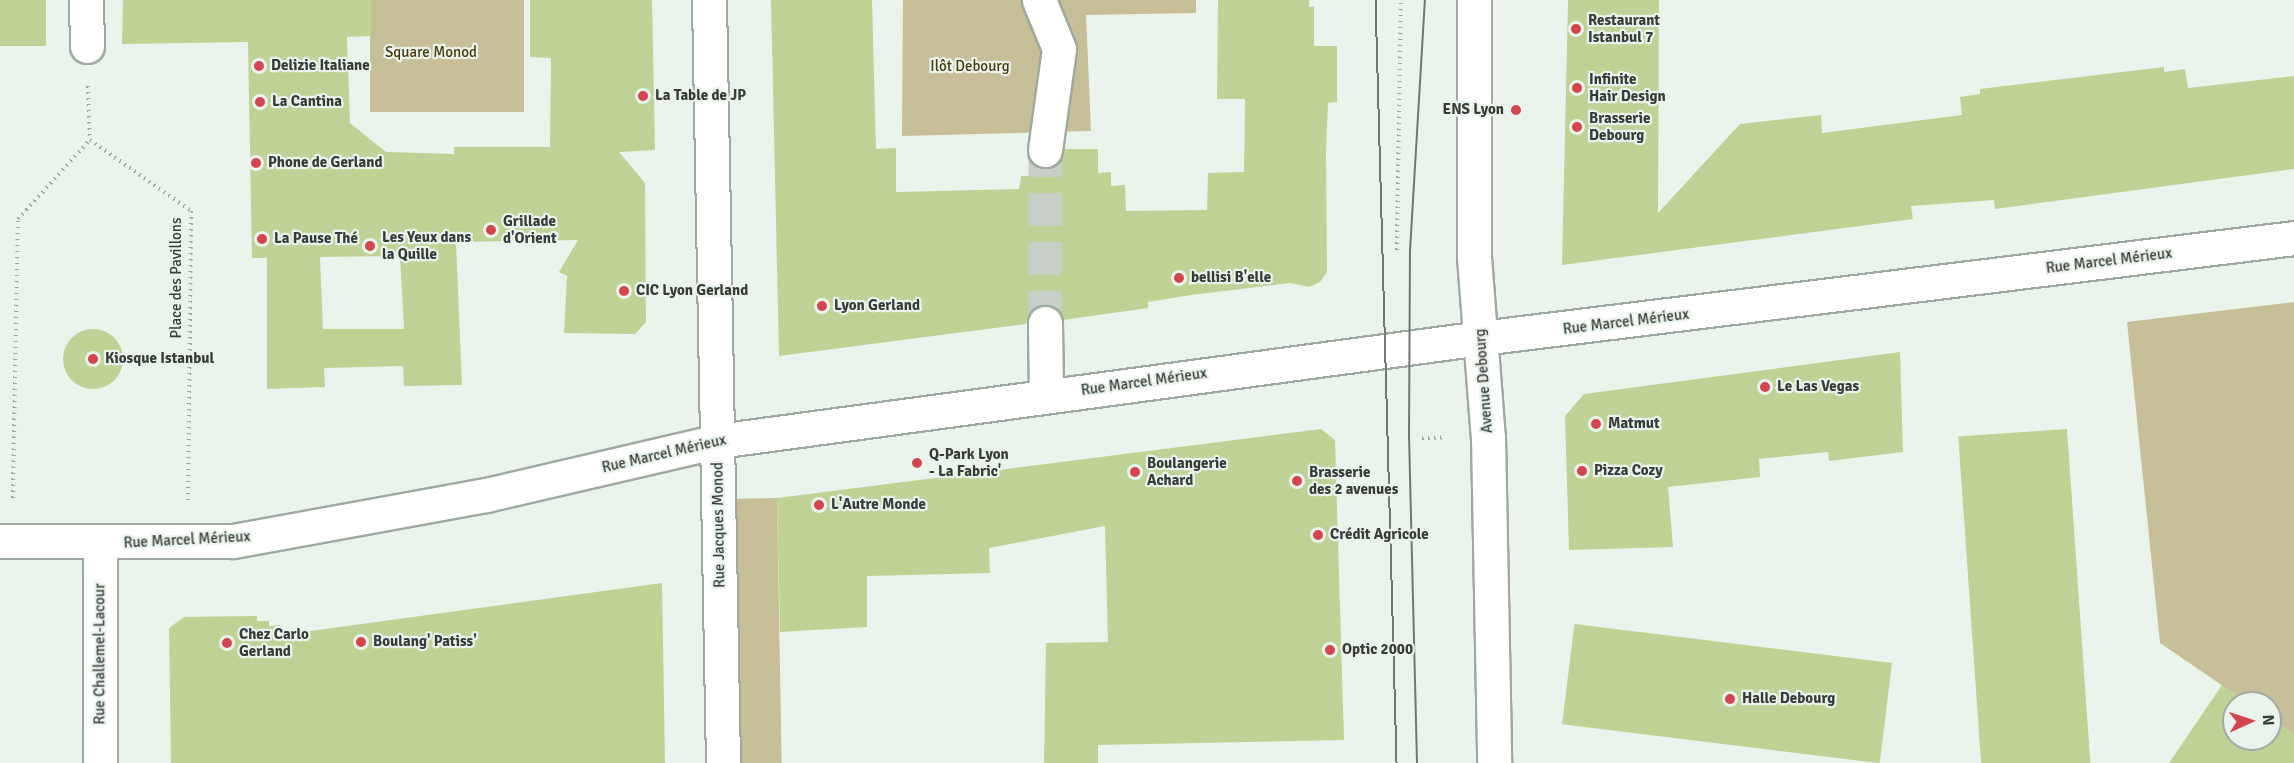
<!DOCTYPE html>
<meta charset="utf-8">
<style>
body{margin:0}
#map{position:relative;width:2294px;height:763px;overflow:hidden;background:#ebf4ec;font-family:Signika,sans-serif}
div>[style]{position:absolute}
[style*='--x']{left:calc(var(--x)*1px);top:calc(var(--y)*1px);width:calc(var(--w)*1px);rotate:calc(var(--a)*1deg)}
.green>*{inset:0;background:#c7bf98;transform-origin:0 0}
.building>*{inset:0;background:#bfd396;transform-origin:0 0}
.round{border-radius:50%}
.minor-tunnel>*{height:33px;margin-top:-16.5px;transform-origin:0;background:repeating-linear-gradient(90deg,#c7cfc8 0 33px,transparent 0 49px)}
.path>*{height:4px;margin-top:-2px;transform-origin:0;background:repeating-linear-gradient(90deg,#9fa6a0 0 1.5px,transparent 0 6px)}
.roads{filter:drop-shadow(2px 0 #a0a9a1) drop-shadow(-2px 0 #a0a9a1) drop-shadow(0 2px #a0a9a1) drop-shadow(0 -2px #a0a9a1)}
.minor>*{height:33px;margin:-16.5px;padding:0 16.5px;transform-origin:16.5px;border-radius:16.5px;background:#fff}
.tram>*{height:1.5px;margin:-0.75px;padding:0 0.75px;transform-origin:0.75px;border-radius:0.75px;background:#727773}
.dots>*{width:16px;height:16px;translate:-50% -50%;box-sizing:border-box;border:3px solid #ebf4ec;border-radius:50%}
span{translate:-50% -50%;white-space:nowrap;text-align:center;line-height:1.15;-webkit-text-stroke:4.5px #ebf4ec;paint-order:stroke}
.poi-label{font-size:15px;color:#383c39;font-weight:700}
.left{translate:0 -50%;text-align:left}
.right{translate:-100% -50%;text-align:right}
.park-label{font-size:15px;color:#463b06}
.street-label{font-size:15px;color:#383c39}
.north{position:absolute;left:2222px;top:691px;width:60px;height:60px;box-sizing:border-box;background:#ebf4ec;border:2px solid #a3aaa4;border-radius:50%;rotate:87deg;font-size:16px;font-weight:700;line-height:24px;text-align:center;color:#383c39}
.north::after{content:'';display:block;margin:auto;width:21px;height:27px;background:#d54550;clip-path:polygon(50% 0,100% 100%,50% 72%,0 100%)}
</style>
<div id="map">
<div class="green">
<div style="left:370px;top:0;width:154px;height:112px"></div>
<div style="clip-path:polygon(903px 0,1196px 0,1196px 13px,1086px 15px,1091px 131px,902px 136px)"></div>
<div style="clip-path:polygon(2294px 302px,2294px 734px,2270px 718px,2270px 703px,2248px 703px,2160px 643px,2127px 322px)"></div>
<div style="left:777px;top:498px;width:265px;height:41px;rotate:89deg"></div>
</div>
<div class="building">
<div style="left:0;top:0;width:46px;height:46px"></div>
<div style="clip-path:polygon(evenodd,123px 0,371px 0,371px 36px,347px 37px,350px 123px,386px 152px,454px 154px,454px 147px,550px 147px,551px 58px,530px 57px,530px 0,652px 0,655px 150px,619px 152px,645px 183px,646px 322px,635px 334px,564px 333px,567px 276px,559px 272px,578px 240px,456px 242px,462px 385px,404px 386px,403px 366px,324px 368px,325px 387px,267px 389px,267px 258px,252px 258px,248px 42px,122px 44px,123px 0,400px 256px,404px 329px,323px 329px,320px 257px,400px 256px)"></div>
<div style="clip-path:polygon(771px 0,872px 0,876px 149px,896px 148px,896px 192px,1019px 189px,1021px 176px,1037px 176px,1037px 166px,1053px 167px,1060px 161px,1064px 149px,1098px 149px,1098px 173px,1111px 172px,1111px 186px,1125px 185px,1126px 211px,1207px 210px,1208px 173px,1244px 172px,1245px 99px,1217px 99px,1218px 0,1309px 0,1309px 7px,1314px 6px,1314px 46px,1337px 46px,1337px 102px,1328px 103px,1326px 151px,1327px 272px,1320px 282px,1309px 287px,1290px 283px,1191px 295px,1148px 302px,1148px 308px,1063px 320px,1055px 307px,1044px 304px,1029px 313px,1026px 324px,779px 356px)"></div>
<div style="clip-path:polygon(1568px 0,1659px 0,1658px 213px,1740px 124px,1821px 115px,1822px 133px,1962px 115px,1960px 97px,1980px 94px,1980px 89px,2164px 67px,2164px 72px,2185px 69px,2188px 88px,2294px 76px,2294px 169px,1995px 209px,1994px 200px,1911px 206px,1913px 219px,1562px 265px)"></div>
<div class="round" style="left:63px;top:329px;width:60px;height:60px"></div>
<div style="clip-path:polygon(1900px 352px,1903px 452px,1829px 461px,1828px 452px,1759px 459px,1760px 477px,1668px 487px,1673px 547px,1569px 550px,1565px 416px,1584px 394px)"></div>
<div style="clip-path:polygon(1321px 429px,1335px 440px,1344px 740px,1098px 745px,1098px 763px,1044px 763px,1046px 643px,1108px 642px,1105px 526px,989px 548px,990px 573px,867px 576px,867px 627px,780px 632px,777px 498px)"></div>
<div style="left:2067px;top:429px;width:335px;height:109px;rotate:86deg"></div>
<div style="clip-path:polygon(662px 583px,665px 763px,171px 763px,169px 628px,184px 617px,257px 616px,257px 621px,269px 621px,269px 626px,280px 625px,281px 635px)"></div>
<div style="left:1892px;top:663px;width:101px;height:320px;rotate:97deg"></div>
<div style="clip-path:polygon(2222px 685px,2248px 703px,2234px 703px,2234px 739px,2270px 739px,2270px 718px,2294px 734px,2294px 763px,2169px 763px)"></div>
</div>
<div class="minor-tunnel">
<div style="--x:1045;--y:323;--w:173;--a:-90"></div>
</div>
<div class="path">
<div style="--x:88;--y:86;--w:54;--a:87.9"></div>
<div style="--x:90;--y:140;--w:123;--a:35.1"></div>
<div style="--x:191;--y:211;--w:289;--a:90.6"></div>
<div style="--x:1397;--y:250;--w:250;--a:-89.1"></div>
<div style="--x:1422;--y:438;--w:23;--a:-2"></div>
<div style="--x:13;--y:498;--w:279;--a:-89"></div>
<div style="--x:18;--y:219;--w:107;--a:-47.7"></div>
</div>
<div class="roads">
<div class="minor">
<div style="--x:86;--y:0;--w:46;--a:88.8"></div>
<div style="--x:709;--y:0;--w:763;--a:88.95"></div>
<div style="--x:1039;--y:0;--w:53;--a:67.8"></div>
<div style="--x:1059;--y:49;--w:102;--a:97.9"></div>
<div style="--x:1474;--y:0;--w:257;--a:90"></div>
<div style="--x:1474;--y:257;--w:181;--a:85.6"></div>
<div style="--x:1488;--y:437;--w:326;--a:88.9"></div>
<div style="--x:1045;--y:323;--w:72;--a:89.2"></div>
<div style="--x:0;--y:541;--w:233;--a:0"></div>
<div style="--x:233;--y:541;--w:257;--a:-10.3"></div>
<div style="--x:486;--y:495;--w:238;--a:-13.1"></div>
<div style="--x:718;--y:441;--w:770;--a:-7.69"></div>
<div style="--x:1481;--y:338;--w:819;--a:-7.01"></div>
<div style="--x:100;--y:544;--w:219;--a:90"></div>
</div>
</div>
<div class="tram">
<div style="--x:1376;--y:0;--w:763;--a:88.42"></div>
<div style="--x:1417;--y:763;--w:325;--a:-91.4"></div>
<div style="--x:1409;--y:438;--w:187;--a:-89.7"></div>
<div style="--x:1410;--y:251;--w:251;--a:-86.6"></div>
</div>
<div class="dots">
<div style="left:1576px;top:29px;background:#d54550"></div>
<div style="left:259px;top:66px;background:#d54550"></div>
<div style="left:1577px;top:88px;background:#d54550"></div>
<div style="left:643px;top:96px;background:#d54550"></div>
<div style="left:260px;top:102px;background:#d54550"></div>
<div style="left:1516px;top:110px;background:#d54550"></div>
<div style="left:1577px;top:127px;background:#d54550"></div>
<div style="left:256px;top:163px;background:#d54550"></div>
<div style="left:491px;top:230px;background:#d54550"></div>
<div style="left:262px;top:239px;background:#d54550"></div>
<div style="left:370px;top:246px;background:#d54550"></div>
<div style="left:1179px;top:278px;background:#d54550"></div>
<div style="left:624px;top:291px;background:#d54550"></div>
<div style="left:822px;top:306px;background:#d54550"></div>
<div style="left:93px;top:359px;background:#d54550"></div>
<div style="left:1765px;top:387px;background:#d54550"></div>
<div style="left:1596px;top:424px;background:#d54550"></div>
<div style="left:917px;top:463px;background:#d54550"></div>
<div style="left:1582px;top:471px;background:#d54550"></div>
<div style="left:1135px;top:472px;background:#d54550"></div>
<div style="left:1297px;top:481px;background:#d54550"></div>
<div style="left:819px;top:505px;background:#d54550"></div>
<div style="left:1318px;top:535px;background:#d54550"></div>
<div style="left:361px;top:642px;background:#d54550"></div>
<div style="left:227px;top:643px;background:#d54550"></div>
<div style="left:1330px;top:650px;background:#d54550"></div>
<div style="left:1730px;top:699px;background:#d54550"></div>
</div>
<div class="poi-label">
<span class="left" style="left:1588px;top:29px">Restaurant<br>Istanbul 7</span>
<span class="left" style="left:271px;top:66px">Delizie Italiane</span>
<span class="left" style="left:1589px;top:88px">Infinite<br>Hair Design</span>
<span class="left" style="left:655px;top:96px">La Table de JP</span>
<span class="left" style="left:272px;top:102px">La Cantina</span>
<span class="right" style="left:1504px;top:110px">ENS Lyon</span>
<span class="left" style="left:1589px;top:127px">Brasserie<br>Debourg</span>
<span class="left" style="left:268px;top:163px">Phone de Gerland</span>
<span class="left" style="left:503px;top:230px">Grillade<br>d'Orient</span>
<span class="left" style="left:382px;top:246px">Les Yeux dans<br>la Quille</span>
<span class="left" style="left:274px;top:239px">La Pause Thé</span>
<span class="left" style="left:1191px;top:278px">bellisi B'elle</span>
<span class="left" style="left:636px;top:291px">CIC Lyon Gerland</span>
<span class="left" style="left:834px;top:306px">Lyon Gerland</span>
<span class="left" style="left:105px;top:359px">Kiosque Istanbul</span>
<span class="left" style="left:1777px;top:387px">Le Las Vegas</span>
<span class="left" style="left:1608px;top:424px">Matmut</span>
<span class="left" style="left:929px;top:463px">Q-Park Lyon<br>- La Fabric'</span>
<span class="left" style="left:1147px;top:472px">Boulangerie<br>Achard</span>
<span class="left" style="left:1594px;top:471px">Pizza Cozy</span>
<span class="left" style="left:1309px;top:481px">Brasserie<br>des 2 avenues</span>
<span class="left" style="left:831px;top:505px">L'Autre Monde</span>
<span class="left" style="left:1330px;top:535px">Crédit Agricole</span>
<span class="left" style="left:239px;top:643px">Chez Carlo<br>Gerland</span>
<span class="left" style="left:373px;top:642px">Boulang' Patiss'</span>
<span class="left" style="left:1342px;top:650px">Optic 2000</span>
<span class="left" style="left:1742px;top:699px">Halle Debourg</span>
</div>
<div class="park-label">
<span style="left:431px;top:53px">Square Monod</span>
<span style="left:970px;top:67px">Ilôt Debourg</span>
</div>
<div class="street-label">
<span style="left:2109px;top:261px;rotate:-7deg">Rue Marcel Mérieux</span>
<span style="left:177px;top:278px;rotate:-90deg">Place des Pavillons</span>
<span style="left:1626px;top:322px;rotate:-7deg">Rue Marcel Mérieux</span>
<span style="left:1484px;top:381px;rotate:-94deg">Avenue Debourg</span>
<span style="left:1144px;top:382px;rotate:-8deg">Rue Marcel Mérieux</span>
<span style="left:664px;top:454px;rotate:-13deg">Rue Marcel Mérieux</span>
<span style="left:719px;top:525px;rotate:-91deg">Rue Jacques Monod</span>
<span style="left:187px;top:540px;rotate:-3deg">Rue Marcel Mérieux</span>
<span style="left:100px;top:654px;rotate:-90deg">Rue Challemel-Lacour</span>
</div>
<div class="north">N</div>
</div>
